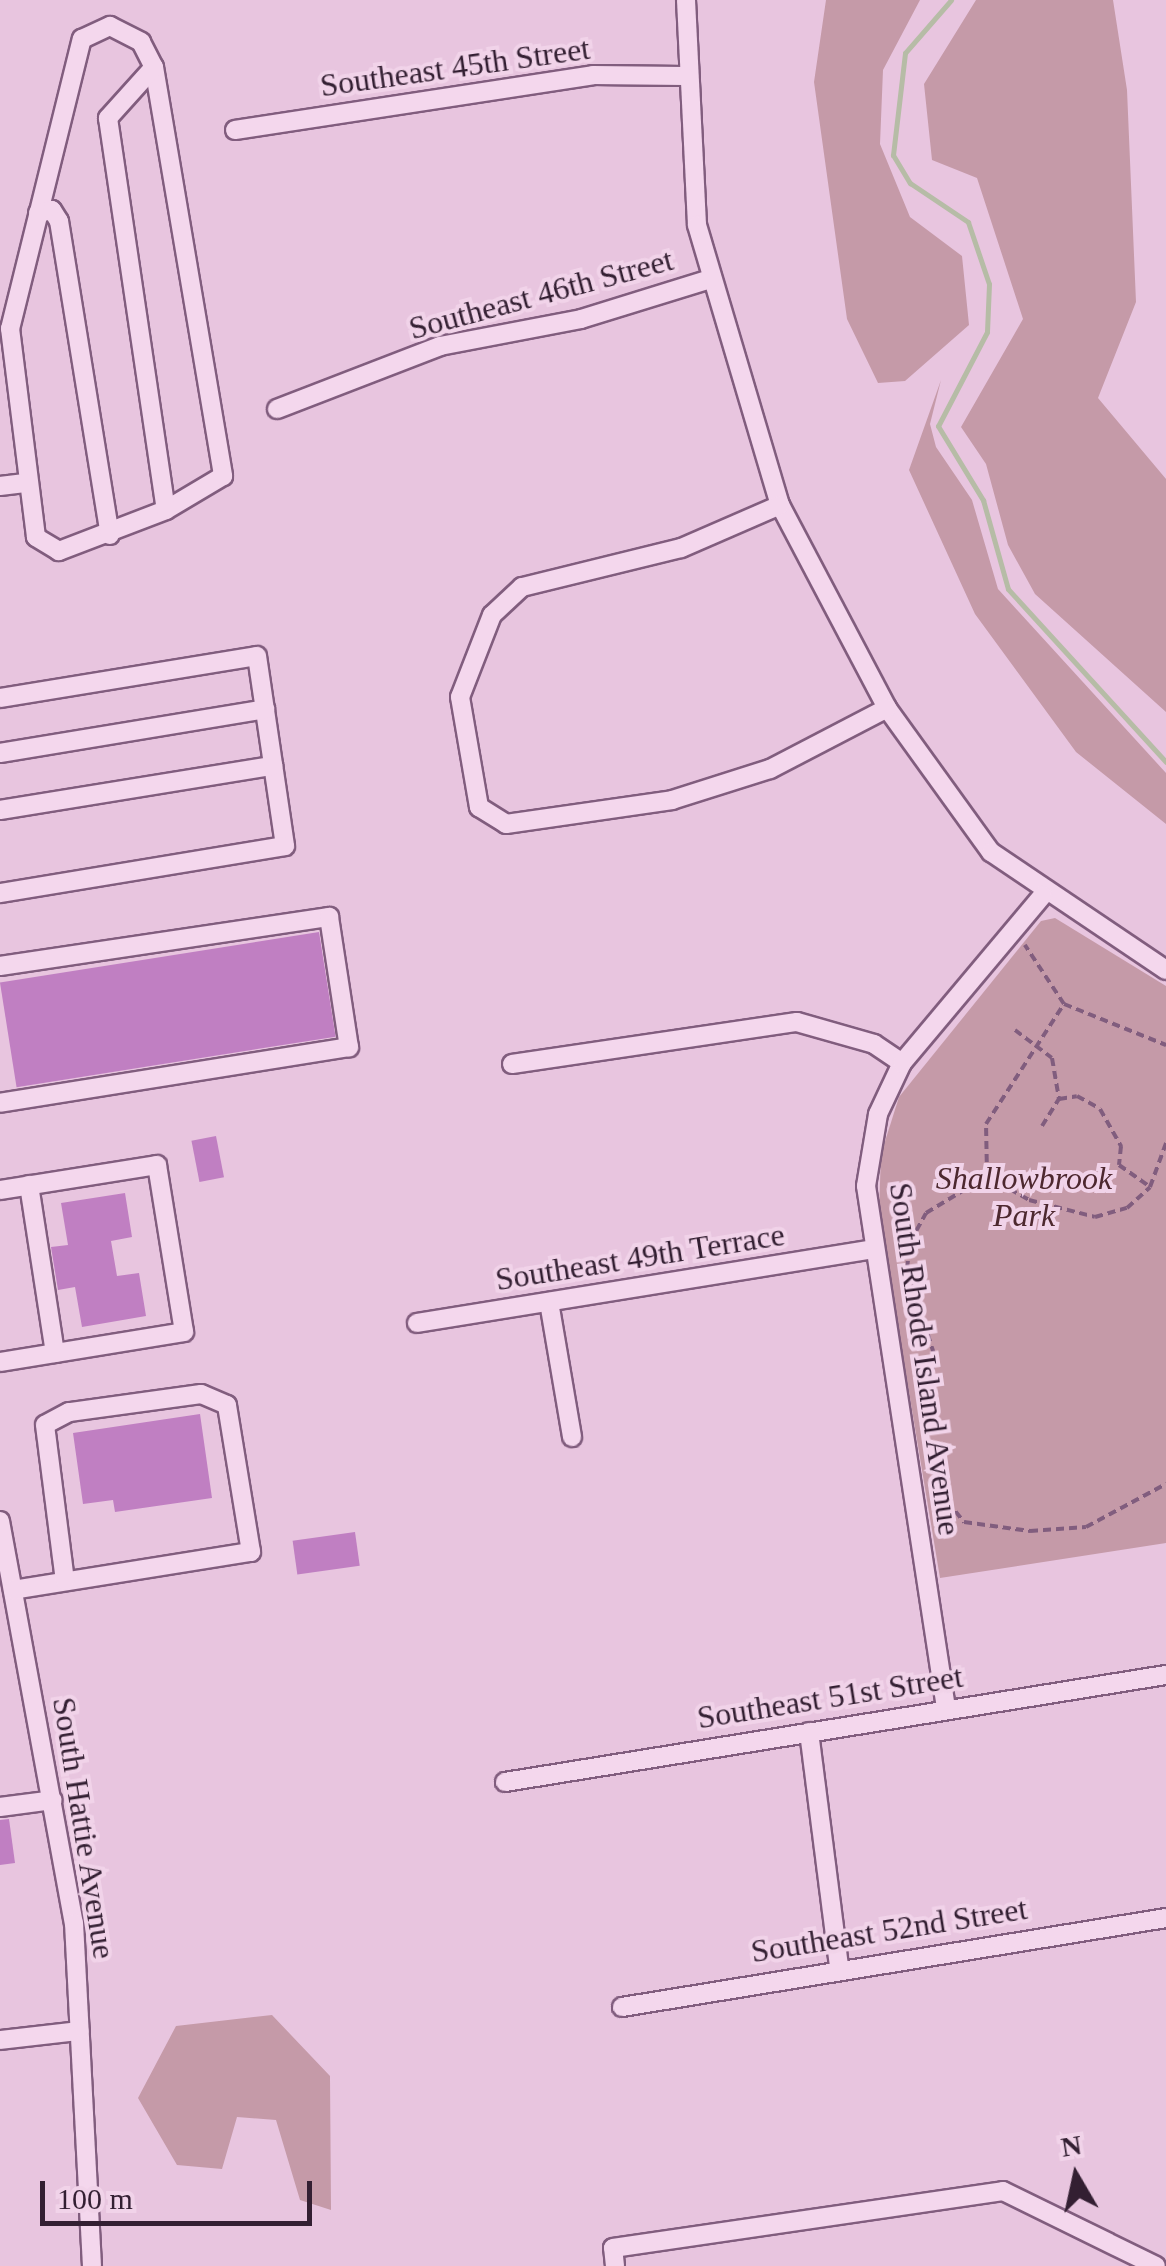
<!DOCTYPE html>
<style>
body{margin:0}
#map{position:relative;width:1166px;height:2266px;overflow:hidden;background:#e8c5df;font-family:Georgia,serif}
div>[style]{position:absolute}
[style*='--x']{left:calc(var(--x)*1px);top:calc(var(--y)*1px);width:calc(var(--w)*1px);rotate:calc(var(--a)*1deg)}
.green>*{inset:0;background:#c59aa8}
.stream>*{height:5px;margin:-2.5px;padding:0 2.5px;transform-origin:2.5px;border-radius:2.5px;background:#b6bca6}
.building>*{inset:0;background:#c07fc2;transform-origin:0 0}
.path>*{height:4px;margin-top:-2px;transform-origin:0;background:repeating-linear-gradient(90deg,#815d7e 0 8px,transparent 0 13px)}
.roads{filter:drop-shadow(2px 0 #815d7e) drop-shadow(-2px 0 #815d7e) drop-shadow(0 2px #815d7e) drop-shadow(0 -2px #815d7e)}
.minor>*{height:18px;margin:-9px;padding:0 9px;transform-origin:9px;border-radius:9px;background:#f4d7ed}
span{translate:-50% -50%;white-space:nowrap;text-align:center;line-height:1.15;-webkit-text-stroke:8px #f1d3e9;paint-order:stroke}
.street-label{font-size:32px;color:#331f32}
.park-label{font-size:32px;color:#4d282f;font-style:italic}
.north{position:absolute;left:1026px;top:2126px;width:100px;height:100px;-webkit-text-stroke:8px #f1d3e9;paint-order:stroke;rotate:351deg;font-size:28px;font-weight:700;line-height:40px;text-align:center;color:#331f32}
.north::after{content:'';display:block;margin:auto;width:35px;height:45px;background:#331f32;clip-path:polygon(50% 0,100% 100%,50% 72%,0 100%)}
.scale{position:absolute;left:40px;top:2181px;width:272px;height:45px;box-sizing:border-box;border:5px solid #331f32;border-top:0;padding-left:12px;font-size:30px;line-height:35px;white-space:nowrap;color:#331f32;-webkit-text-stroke:8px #f1d3e9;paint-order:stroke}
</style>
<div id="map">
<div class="green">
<div style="clip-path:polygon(826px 0,920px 0,883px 70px,880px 144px,910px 217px,962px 256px,969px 325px,905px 381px,878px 383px,847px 319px,814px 82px)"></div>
<div style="clip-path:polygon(976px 0,1113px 0,1127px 90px,1136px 302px,1098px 398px,1166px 479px,1166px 712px,1035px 594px,1008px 545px,986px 464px,961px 427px,1023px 319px,977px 178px,932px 160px,924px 84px)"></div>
<div style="clip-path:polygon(941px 380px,930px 424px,936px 447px,972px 500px,998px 589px,1166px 773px,1166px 824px,1076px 752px,975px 614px,909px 470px)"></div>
<div style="clip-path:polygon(1055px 918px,1166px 986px,1166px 1543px,940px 1578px,879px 1212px,881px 1154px,899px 1097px,1041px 921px)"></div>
<div style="clip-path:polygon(272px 2015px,330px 2076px,331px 2210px,300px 2200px,276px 2120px,237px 2117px,222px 2169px,177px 2165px,138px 2098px,176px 2026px)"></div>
</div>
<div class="stream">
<div style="--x:951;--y:0;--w:70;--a:131"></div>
<div style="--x:905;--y:53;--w:103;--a:96.7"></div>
<div style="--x:893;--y:155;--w:33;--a:59"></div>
<div style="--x:910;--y:183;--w:70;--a:33.9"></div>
<div style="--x:968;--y:222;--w:65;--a:71.3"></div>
<div style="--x:989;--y:284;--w:48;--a:92.4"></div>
<div style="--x:987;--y:332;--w:106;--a:117.5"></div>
<div style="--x:938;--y:426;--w:87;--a:58.7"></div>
<div style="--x:983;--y:500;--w:92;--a:74.3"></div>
<div style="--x:1008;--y:589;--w:234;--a:47.6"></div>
</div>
<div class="building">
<div style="left:319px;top:932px;width:106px;height:323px;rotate:81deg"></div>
<div style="left:216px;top:1136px;width:42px;height:25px;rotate:79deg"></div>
<div style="clip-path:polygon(125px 1193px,132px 1237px,111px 1241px,117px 1276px,139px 1273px,146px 1316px,82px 1327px,75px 1287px,58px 1290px,51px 1247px,68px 1245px,61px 1203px)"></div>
<div style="clip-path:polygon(200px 1414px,212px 1498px,115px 1512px,113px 1500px,83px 1504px,73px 1433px)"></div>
<div style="left:355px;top:1532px;width:34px;height:63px;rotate:82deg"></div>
<div style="clip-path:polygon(9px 1819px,15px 1863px,0 1865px,0 1820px)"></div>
</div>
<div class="path">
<div style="--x:1064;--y:1004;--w:110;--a:21.9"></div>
<div style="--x:1015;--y:1030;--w:46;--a:37.1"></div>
<div style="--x:1052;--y:1058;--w:42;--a:80.3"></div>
<div style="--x:1059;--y:1099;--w:18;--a:-9"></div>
<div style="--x:1077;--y:1096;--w:26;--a:29"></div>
<div style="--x:1100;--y:1109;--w:43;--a:60.4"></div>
<div style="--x:1121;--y:1146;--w:19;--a:96"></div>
<div style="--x:1119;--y:1165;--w:38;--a:35"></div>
<div style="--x:1042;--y:1126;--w:32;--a:-58"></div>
<div style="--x:987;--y:1175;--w:51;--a:-91.1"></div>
<div style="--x:986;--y:1124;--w:143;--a:-57"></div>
<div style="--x:1064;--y:1004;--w:71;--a:-123.5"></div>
<div style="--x:987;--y:1176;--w:48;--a:29.7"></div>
<div style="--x:1029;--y:1200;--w:68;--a:14.4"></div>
<div style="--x:1095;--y:1217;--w:33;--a:-16"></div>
<div style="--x:1127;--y:1208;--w:31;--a:-42"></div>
<div style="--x:1150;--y:1187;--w:47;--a:-70"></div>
<div style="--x:926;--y:1448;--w:94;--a:-85.1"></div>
<div style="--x:934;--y:1354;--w:89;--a:-107.6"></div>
<div style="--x:907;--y:1269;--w:27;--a:-84"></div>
<div style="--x:910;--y:1242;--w:33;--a:-61"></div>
<div style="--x:926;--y:1213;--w:71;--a:-31.2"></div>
<div style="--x:931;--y:1481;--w:53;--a:51.2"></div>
<div style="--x:964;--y:1522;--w:67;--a:7.8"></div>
<div style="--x:1030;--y:1531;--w:56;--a:-4.1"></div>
<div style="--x:1086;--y:1527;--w:91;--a:-28.3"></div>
</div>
<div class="roads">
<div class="minor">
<div style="--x:686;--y:0;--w:225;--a:87.2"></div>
<div style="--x:697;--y:225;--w:292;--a:73.5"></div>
<div style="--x:780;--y:505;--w:229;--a:62.2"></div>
<div style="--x:887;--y:708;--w:178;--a:54.2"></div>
<div style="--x:991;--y:852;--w:211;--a:34"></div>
<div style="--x:110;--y:26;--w:35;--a:27"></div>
<div style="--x:141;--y:42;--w:28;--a:63"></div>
<div style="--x:154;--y:67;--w:415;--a:80.4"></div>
<div style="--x:223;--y:476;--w:66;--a:149.2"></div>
<div style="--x:166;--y:510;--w:115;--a:159"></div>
<div style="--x:59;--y:551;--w:27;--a:-149"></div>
<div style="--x:36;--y:537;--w:210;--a:-97.1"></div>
<div style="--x:10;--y:329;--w:299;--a:-76.1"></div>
<div style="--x:82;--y:39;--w:31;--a:-25"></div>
<div style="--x:154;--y:67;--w:69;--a:132"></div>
<div style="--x:108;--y:118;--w:396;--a:81.6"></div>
<div style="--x:235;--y:130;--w:362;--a:-8.7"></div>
<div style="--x:593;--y:75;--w:91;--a:0.6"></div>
<div style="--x:38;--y:213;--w:14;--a:-12"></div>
<div style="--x:52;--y:210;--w:13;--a:58"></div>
<div style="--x:59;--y:221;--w:318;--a:80.8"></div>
<div style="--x:277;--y:409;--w:175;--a:-21.1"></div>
<div style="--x:440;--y:346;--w:144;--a:-10.8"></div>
<div style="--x:581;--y:319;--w:135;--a:-17.2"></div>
<div style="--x:0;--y:486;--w:25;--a:-7"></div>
<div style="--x:780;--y:505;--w:108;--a:156.5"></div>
<div style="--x:681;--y:548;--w:164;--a:166.2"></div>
<div style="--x:522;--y:587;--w:41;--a:137"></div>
<div style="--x:492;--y:615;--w:88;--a:111.3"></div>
<div style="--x:460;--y:697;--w:112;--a:80.2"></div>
<div style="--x:479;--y:807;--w:32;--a:32"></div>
<div style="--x:506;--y:824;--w:168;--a:-8.2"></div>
<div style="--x:672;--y:800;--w:103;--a:-17.6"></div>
<div style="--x:770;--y:769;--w:132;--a:-27.5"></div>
<div style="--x:0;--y:698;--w:260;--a:-9.3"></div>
<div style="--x:257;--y:656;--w:192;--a:81.6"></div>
<div style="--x:285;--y:846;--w:289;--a:170.6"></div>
<div style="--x:0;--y:753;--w:269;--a:-9.4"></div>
<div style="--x:0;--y:810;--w:277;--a:-9.2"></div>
<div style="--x:0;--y:966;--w:333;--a:-8.5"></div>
<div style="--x:329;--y:917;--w:132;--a:81.3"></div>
<div style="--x:349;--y:1047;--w:353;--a:170.9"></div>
<div style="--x:512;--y:1064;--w:288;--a:-8.4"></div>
<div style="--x:797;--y:1022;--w:80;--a:15.9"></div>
<div style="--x:874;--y:1044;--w:34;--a:34"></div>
<div style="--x:29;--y:1185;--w:170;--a:81.2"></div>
<div style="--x:0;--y:1190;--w:159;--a:-9"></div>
<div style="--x:157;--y:1165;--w:169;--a:80.8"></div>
<div style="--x:184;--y:1332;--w:186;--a:170.7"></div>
<div style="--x:549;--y:1302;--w:137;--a:80.3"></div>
<div style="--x:417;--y:1323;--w:461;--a:-9.2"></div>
<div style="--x:0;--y:1521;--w:409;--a:79.6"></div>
<div style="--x:74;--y:1923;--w:343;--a:87"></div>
<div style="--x:13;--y:1590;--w:241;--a:-9.1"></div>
<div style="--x:251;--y:1552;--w:149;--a:-99.3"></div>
<div style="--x:227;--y:1405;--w:28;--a:-157"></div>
<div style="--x:201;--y:1394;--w:133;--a:172.2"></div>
<div style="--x:69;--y:1412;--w:27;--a:152"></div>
<div style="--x:45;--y:1425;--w:157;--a:82.7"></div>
<div style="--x:946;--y:1708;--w:528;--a:-98.71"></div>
<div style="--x:866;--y:1186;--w:73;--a:-80.5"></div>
<div style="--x:878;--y:1114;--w:56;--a:-64.8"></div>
<div style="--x:902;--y:1063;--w:219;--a:-50"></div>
<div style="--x:809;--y:1732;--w:236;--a:82.7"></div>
<div style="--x:505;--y:1782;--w:670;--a:-9.2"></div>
<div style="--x:0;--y:1807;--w:53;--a:-7.5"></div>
<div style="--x:622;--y:2007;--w:551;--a:-9.29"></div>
<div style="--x:0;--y:2040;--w:80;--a:-6.5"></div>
<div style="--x:615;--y:2266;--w:18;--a:-96"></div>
<div style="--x:613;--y:2248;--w:394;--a:-8.3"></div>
<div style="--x:1003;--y:2191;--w:170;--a:26.1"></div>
</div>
</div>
<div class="street-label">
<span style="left:455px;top:67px;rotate:-8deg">Southeast 45th Street</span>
<span style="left:541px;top:294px;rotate:-15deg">Southeast 46th Street</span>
<span style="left:640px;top:1257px;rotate:-9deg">Southeast 49th Terrace</span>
<span style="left:925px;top:1359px;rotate:82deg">South Rhode Island Avenue</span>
<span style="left:830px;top:1697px;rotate:-9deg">Southeast 51st Street</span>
<span style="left:84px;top:1828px;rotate:81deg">South Hattie Avenue</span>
<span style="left:889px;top:1930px;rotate:-9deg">Southeast 52nd Street</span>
</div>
<div class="park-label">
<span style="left:1024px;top:1197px">Shallowbrook<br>Park</span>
</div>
<div class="north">N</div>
<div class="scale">100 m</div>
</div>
